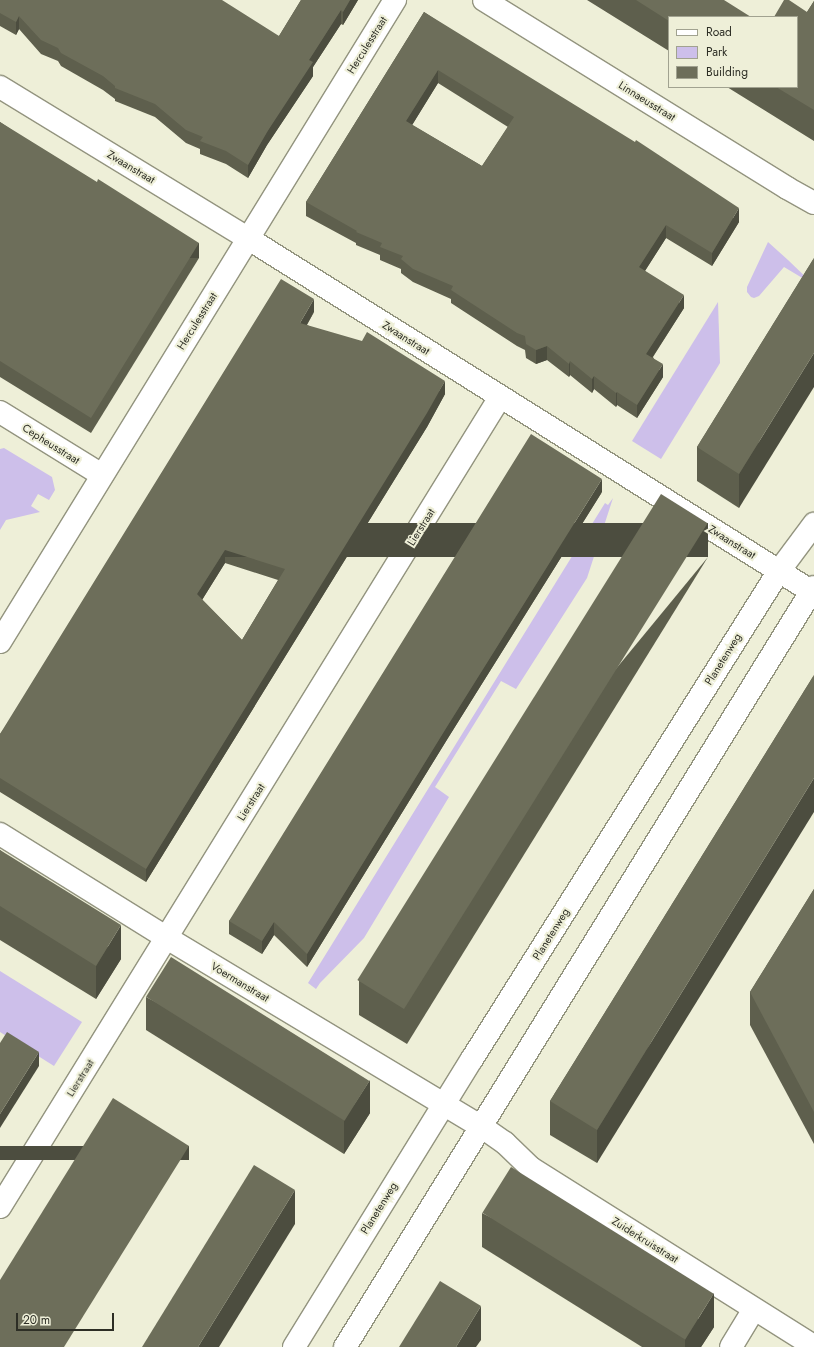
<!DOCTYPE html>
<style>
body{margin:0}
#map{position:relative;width:814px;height:1347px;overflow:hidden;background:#eeefd8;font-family:Jost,sans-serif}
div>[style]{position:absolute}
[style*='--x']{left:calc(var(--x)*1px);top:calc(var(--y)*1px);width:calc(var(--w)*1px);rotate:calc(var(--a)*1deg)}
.green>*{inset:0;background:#cdbfea}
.roads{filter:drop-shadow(1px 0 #93947f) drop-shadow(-1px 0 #93947f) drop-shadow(0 1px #93947f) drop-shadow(0 -1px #93947f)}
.minor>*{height:22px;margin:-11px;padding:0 11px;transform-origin:11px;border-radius:11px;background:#fff}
.major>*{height:22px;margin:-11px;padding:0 11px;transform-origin:11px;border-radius:11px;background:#fff}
.wall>*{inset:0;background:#5e5f4d}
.shaded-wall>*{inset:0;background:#4c4d3f;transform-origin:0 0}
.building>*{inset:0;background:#6d6e5a;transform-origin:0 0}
span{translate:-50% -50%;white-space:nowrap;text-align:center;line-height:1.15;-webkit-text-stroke:4px #eeefd8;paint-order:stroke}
.street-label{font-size:11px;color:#2d2e25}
.legend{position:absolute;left:668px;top:16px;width:130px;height:72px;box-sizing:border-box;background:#eeefd8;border:1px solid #a1a290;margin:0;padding:5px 7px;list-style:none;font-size:12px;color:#2d2e25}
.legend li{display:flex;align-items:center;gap:8px;height:20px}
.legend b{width:20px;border:1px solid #a1a290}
.scale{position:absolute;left:16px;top:1313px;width:98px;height:18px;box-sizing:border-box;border:2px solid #2d2e25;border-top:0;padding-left:5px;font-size:12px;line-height:14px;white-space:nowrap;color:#2d2e25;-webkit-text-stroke:3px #eeefd8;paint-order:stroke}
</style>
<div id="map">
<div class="green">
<div style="clip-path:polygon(768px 242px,788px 260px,814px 285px,784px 267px,759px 296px,754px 298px,751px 297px,747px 292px,747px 287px)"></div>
<div style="clip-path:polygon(718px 302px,720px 363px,661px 459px,632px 441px)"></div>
<div style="clip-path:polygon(4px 448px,52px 477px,55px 490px,49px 500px,38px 494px,31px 506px,40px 512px,6px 520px,0 530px,0 449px)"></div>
<div style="clip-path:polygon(613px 498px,587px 578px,516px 689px,501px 681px,435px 787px,449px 797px,364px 938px,320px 983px,316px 989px,308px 983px,605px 503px,608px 505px)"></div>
<div style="clip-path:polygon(0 971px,82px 1022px,54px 1066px,0 1032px)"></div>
</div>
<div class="roads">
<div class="minor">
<div style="--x:0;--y:87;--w:292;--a:31.4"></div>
<div style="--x:249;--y:239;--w:667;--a:32.07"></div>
<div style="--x:0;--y:412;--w:120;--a:31.7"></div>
<div style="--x:0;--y:642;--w:754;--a:-58.4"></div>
<div style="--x:0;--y:834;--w:197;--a:31.9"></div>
<div style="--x:167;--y:938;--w:367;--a:31"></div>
<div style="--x:482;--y:1127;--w:28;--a:35"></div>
<div style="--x:505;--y:1143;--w:36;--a:44"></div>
<div style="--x:531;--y:1168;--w:334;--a:32.2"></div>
<div style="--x:0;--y:1207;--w:952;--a:-58.31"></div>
<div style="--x:731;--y:1347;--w:44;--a:-58.8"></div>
</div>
<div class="major">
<div style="--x:484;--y:0;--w:357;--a:31.8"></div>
<div style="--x:787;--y:188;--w:31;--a:29"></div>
<div style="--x:294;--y:1347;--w:339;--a:-58.3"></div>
<div style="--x:472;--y:1059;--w:577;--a:-57.83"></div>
<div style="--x:779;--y:571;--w:59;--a:-53.3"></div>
<div style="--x:345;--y:1347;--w:893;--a:-58.32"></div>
</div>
</div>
<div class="wall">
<div style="clip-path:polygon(0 0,279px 36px,301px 0,358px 0,343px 25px,341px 24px,313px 67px,313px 76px,267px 145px,248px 178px,226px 164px,200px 154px,200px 149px,186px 143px,155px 117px,115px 101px,115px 99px,103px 90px,61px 66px,58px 61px,41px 54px,19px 29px,16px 35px,0 26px)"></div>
<div style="clip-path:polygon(587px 0,724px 0,669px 17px,669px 51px)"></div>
<div style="clip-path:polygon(814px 1px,814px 141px,727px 87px,797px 87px,807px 12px)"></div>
<div style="clip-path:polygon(evenodd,424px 12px,739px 222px,712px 266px,666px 238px,645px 271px,684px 308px,653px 357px,663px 377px,637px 418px,617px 405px,616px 407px,594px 389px,592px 393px,570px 375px,569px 377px,547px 360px,536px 364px,526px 358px,525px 350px,517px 346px,451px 303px,451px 299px,413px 282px,401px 273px,401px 269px,380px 260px,380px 255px,356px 245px,356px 243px,306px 216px,306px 202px,424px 12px,438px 83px,508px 127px,482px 166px,412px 125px,438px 83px)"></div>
<div style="clip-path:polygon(0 122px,199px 258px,91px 433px,0 377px)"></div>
<div style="clip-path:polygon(814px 258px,739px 508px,697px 481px,697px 447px)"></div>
<div style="clip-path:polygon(evenodd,314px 312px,307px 325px,445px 394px,427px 427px,146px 882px,0 792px,0 734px,314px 312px,225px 563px,278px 580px,242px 640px,202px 600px,225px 563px)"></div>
<div style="clip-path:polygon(602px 492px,448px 738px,307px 967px,274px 935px,262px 954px,229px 934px,229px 921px)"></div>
<div style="clip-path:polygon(708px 557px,407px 1044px,359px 1015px,359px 981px)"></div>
<div style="clip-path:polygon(814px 675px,597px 1163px,550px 1135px,550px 1101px)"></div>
<div style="clip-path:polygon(0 850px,121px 959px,96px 999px,0 940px)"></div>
<div style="clip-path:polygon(814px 889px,814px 1144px,750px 1025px,750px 992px)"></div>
<div style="clip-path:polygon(146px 997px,370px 1113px,344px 1154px,146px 1030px)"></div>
<div style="clip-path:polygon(482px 1213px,714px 1327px,701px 1347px,642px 1347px,482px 1247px)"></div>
</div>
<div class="shaded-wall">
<div style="clip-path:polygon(350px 0,358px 0,343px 25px,343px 12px)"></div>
<div style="clip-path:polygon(341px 10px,341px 24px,313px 67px,313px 76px,267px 145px,248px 178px,248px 165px,309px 60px)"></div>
<div style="clip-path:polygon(19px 16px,19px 29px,16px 35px,16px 22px)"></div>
<div style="clip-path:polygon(438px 70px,438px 83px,406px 135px,406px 121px)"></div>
<div style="clip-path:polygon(739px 208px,739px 222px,712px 266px,712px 253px)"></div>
<div style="clip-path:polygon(666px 225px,666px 238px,639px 280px,639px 267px)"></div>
<div style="left:199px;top:243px;width:15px;height:206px;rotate:90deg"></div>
<div style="clip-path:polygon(684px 295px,684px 308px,646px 367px,646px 354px)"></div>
<div style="clip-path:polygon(314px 299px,314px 312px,300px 336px,300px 323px)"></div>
<div style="clip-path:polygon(547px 346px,547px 360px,536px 364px,536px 350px)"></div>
<div style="clip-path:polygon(814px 353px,814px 387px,739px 508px,739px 474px)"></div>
<div style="clip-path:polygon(570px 361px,570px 375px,569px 377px,569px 364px)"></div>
<div style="clip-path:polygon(663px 364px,663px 377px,637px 418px,637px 405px)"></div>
<div style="clip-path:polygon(594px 376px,594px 389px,592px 393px,592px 379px)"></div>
<div style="clip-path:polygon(445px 381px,445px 394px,427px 427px,146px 882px,146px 869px)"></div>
<div style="clip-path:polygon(617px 392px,617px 405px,616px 407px,616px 393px)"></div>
<div style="clip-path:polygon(602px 479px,602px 492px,448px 738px,307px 967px,307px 954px,448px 725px)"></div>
<div style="left:708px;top:523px;width:34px;height:573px;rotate:90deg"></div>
<div style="clip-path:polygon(225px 550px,225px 563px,197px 608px,197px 594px)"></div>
<div style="clip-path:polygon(814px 778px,814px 812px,597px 1163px,597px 1130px)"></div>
<div style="clip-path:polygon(274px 922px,274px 935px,262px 954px,262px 941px)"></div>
<div style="clip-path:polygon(121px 925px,121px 959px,96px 999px,96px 966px)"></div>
<div style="clip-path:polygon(39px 1052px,39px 1066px,0 1128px,0 1114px)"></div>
<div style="clip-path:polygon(370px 1080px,370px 1113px,344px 1154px,344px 1120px)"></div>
<div style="left:189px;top:1146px;width:14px;height:237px;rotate:90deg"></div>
<div style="clip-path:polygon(295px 1190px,295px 1224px,219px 1347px,198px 1347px)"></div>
<div style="clip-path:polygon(714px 1293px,714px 1327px,701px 1347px,685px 1347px,685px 1340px)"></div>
<div style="clip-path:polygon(481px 1306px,481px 1340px,476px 1347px,456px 1347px)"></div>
</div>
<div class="building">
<div style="clip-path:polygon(0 0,222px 0,279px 36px,301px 0,350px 0,343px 12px,341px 10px,309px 60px,313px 62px,267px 132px,248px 165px,226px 151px,200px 141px,203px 137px,186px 130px,155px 104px,115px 88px,115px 86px,103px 76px,61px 53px,58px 48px,41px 40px,19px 16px,16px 22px,0 13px)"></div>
<div style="clip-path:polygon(636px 0,724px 0,751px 17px,669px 17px,669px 21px)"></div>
<div style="clip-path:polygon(784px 0,789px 0,807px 12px,814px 1px,814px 110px,776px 87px,797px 87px,797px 17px,774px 17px)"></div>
<div style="clip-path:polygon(evenodd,424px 12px,635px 142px,636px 140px,739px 208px,712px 253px,666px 225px,639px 267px,684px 295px,646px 354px,663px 364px,637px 405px,617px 392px,616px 393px,594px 376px,592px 379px,570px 361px,569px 364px,547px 346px,536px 350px,526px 344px,525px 336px,517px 333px,451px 290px,453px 286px,413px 269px,401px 259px,403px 256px,380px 247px,382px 243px,356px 232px,357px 231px,306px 202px,424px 12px,438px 70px,514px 117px,482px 166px,406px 121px,438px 70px)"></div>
<div style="clip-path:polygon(0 122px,97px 182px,98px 179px,199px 243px,91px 418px,0 361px)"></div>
<div style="clip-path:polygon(814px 258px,814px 353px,739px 474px,697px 447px)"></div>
<div style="clip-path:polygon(evenodd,281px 279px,314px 299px,300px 323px,362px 341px,367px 332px,445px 381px,427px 413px,146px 869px,0 778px,0 734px,281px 279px,225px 550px,285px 569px,242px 640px,197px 594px,225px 550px)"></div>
<div style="clip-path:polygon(531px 434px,602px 479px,448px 725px,307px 954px,274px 922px,262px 941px,229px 921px)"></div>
<div style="left:661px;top:494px;width:55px;height:573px;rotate:32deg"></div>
<div style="clip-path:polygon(814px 675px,814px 778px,597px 1130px,550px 1101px)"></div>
<div style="clip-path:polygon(0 850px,121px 925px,96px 966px,0 906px)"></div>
<div style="clip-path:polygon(814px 889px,814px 1112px,750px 992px)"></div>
<div style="left:171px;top:957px;width:234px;height:47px;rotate:32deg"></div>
<div style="clip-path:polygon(7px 1032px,39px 1052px,0 1114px,0 1043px)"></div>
<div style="clip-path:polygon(113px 1098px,189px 1146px,64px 1347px,0 1347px,0 1280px)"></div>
<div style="clip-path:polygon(254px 1165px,295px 1190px,198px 1347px,142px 1347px)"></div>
<div style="left:511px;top:1167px;width:239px;height:54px;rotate:32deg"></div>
<div style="clip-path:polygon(440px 1281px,481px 1306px,456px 1347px,399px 1347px)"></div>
</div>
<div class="street-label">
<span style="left:367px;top:45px;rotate:-58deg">Herculesstraat</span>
<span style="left:647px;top:101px;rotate:32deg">Linnaeusstraat</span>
<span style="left:131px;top:167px;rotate:31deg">Zwaanstraat</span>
<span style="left:197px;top:321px;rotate:-58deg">Herculesstraat</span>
<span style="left:406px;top:338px;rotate:32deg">Zwaanstraat</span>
<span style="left:51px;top:444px;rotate:32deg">Cepheusstraat</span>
<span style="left:421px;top:527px;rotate:-58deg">Lierstraat</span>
<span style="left:732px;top:542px;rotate:32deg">Zwaanstraat</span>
<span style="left:723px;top:659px;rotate:-58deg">Planetenweg</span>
<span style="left:251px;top:802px;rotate:-58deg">Lierstraat</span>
<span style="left:551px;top:934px;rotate:-58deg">Planetenweg</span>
<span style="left:240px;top:982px;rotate:31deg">Voermanstraat</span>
<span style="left:80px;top:1078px;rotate:-58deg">Lierstraat</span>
<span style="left:379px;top:1208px;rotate:-58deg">Planetenweg</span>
<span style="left:645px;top:1240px;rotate:32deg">Zuiderkruisstraat</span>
</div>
<ul class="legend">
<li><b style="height:5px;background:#fff"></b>Road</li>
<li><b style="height:11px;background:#cdbfea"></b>Park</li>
<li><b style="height:11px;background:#6d6e5a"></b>Building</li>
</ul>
<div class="scale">20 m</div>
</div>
